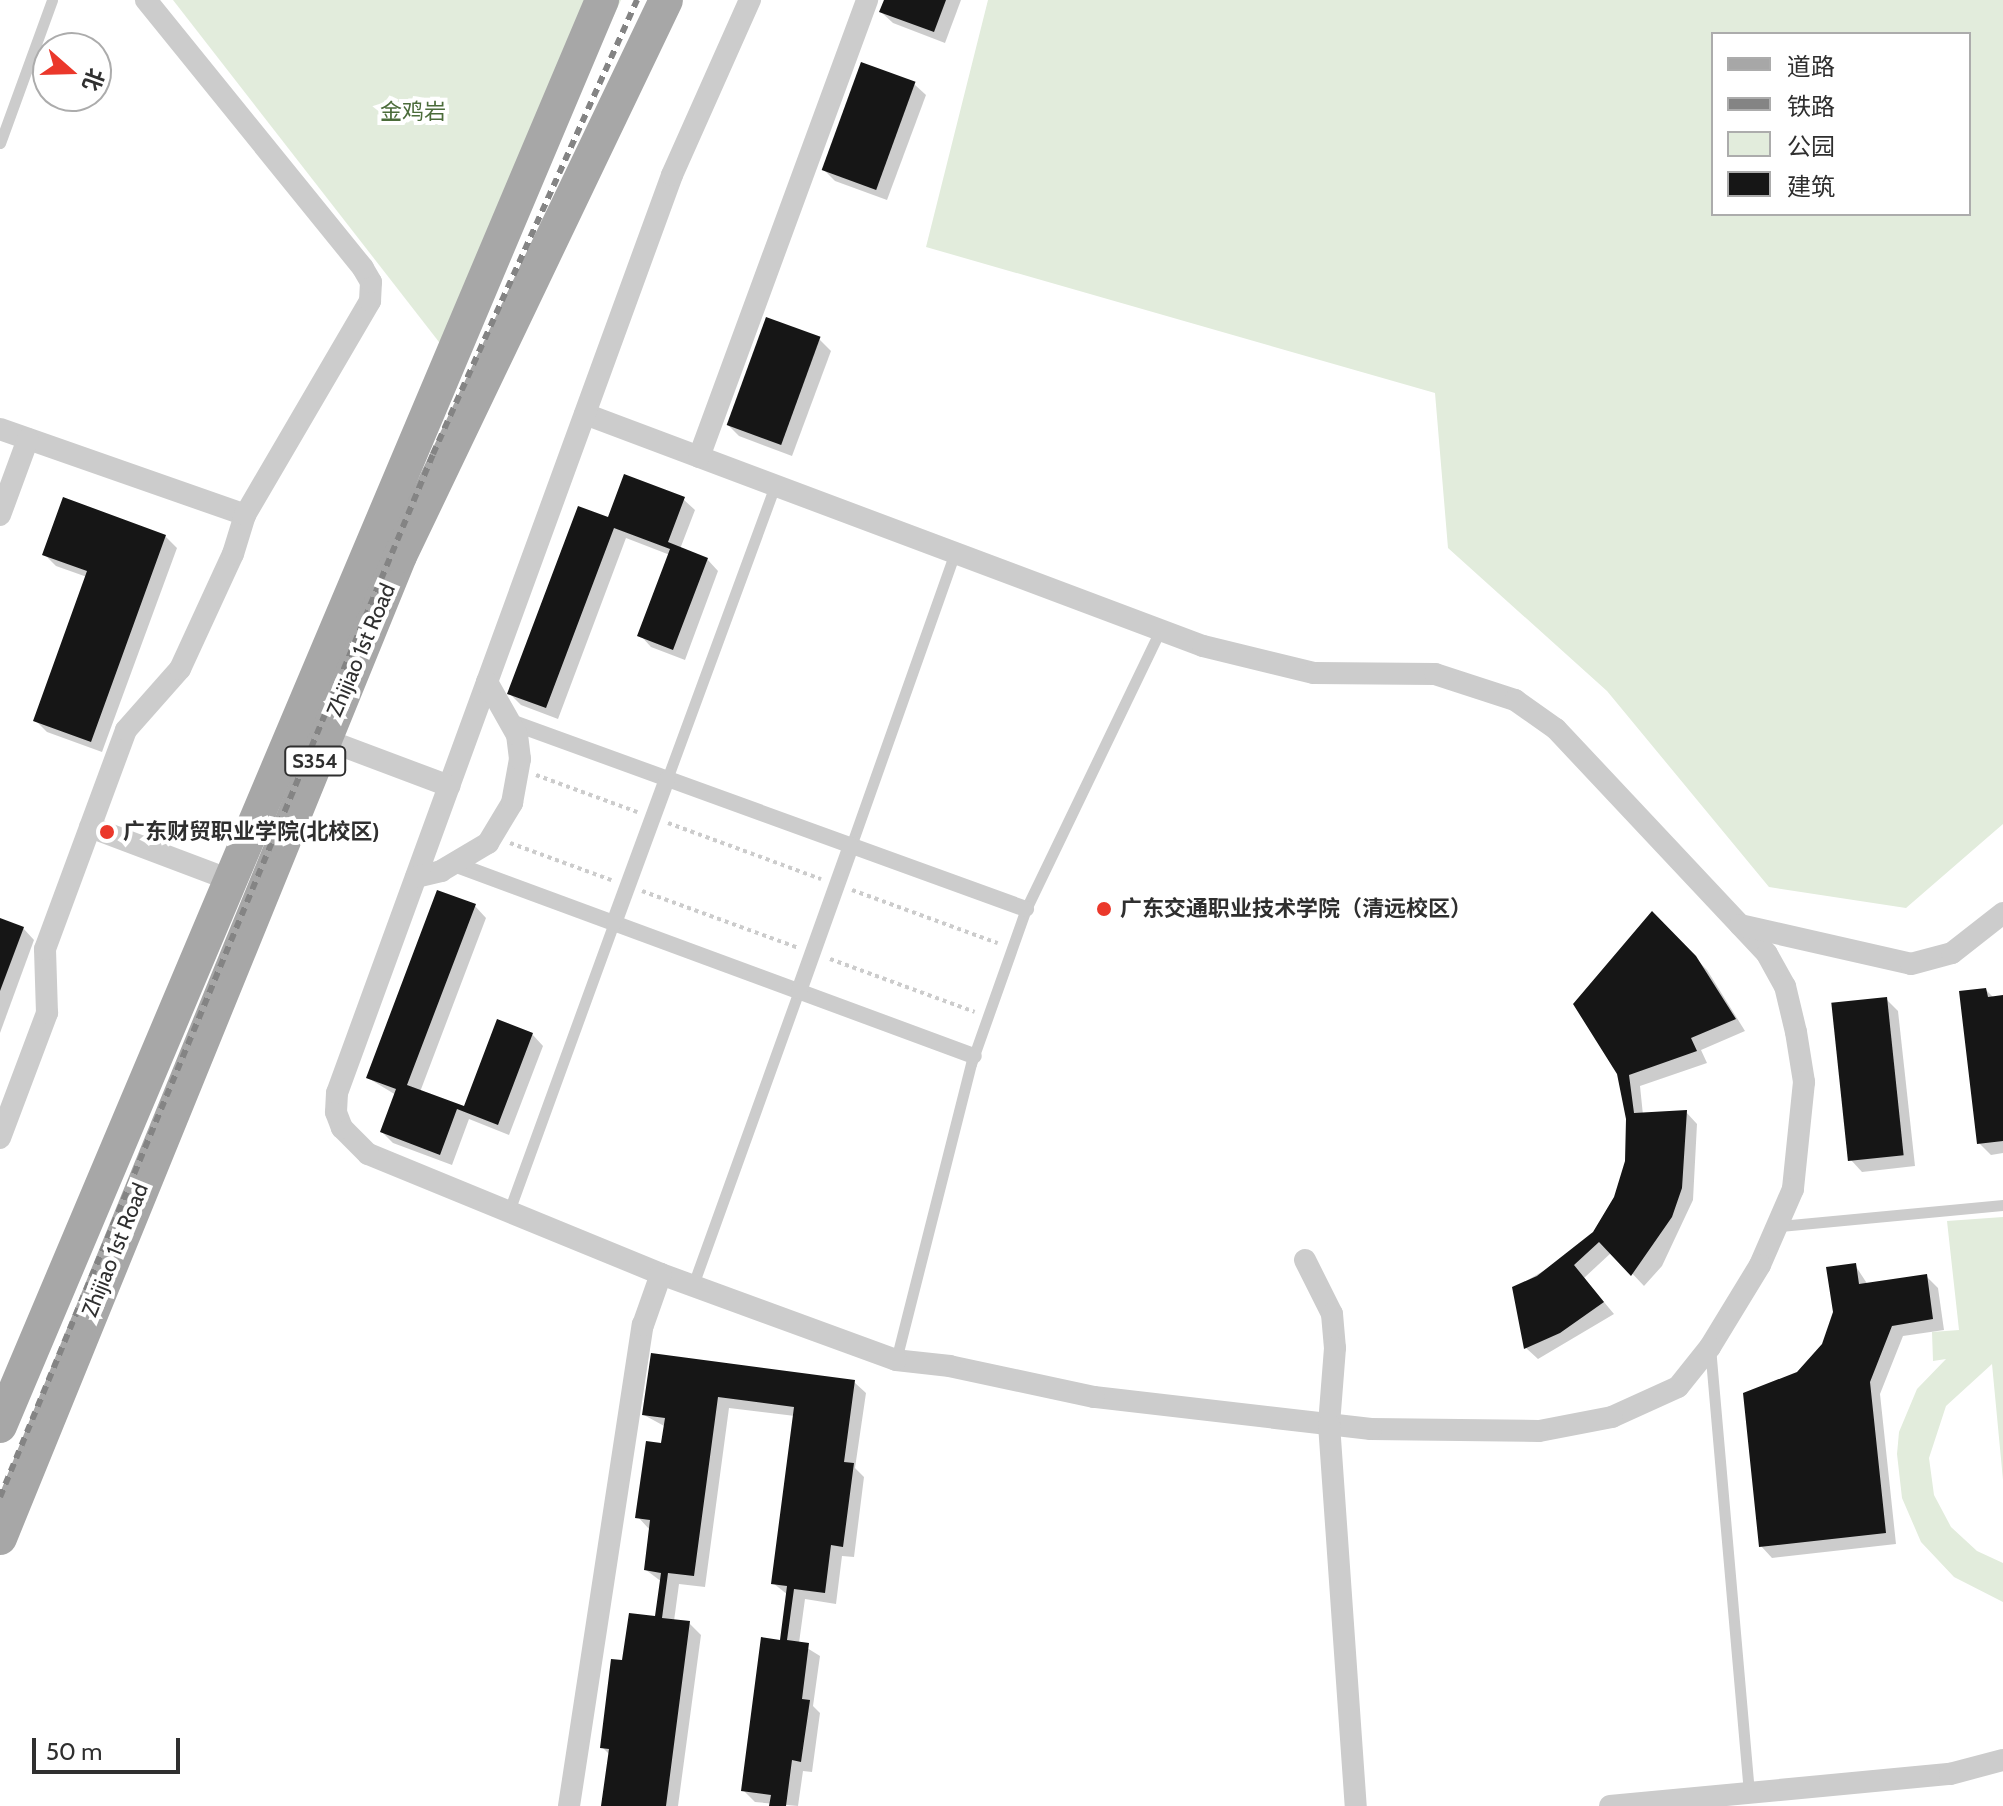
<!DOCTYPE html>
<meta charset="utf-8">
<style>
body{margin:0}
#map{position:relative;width:2003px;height:1806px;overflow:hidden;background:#fff;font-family:Cabin,"Noto Sans SC",sans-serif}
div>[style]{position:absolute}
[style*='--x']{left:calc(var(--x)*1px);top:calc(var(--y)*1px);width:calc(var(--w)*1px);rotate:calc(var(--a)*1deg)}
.green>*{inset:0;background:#e2ecdc}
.shadow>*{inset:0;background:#0003}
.building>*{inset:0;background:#161616;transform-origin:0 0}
.path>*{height:4px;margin-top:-2px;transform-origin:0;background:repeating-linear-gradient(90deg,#ccc 0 4px,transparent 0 8px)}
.service>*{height:11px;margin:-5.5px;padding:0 5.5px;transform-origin:5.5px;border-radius:5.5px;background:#ccc}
.pedestrian>*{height:16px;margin:-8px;padding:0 8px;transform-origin:8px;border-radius:8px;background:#ccc}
.minor>*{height:22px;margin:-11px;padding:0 11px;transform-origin:11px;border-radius:11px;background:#ccc}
.primary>*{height:34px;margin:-17px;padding:0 17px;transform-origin:17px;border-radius:17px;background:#a7a7a7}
.rail>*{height:6px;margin-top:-3px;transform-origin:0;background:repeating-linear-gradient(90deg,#848484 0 8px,transparent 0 14px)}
.dots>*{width:22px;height:22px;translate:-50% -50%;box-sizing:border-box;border:4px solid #fff;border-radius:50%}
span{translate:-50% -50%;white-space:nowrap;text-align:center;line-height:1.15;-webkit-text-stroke:8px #fff;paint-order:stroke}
.shield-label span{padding:2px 6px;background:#fff;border:2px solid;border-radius:6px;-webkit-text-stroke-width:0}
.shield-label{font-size:20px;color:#2f2f2f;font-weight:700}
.park-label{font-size:22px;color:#4b6c3a}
.street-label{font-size:22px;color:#2f2f2f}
.poi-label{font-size:22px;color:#2f2f2f;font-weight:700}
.left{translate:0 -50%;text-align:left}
.legend{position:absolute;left:1711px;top:32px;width:260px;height:184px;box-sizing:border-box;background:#fff;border:2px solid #acacac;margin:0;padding:10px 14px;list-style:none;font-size:24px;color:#2f2f2f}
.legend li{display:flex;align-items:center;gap:16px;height:40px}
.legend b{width:40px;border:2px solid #acacac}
.north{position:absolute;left:32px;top:32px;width:80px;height:80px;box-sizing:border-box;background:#fff;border:2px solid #acacac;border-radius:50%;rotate:110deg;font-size:22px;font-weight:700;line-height:32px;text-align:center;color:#2f2f2f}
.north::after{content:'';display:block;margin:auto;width:28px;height:36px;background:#eb382b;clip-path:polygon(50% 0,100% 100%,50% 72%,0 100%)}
.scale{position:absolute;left:32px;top:1738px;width:148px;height:36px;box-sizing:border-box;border:4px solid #2f2f2f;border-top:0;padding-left:10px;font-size:24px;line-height:28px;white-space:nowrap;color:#2f2f2f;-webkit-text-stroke:6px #fff;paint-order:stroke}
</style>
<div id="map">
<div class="green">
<div style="clip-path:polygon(173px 0,621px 0,453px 360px)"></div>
<div style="clip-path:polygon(evenodd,988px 0,2003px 0,2003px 824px,1906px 908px,1769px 887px,1607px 691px,1448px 548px,1435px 393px,926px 247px,988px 0,1713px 34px,1969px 34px,1969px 214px,1713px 214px,1713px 34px)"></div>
<div style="clip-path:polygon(2003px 1217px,2003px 1480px,1992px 1364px,1946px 1406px,1929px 1458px,1934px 1495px,1951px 1527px,1977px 1551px,2003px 1563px,2003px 1602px,1954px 1577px,1921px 1542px,1902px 1498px,1897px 1454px,1899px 1432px,1917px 1389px,1946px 1359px,1933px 1361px,1932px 1332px,1959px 1330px,1947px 1221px)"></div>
</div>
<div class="shadow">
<div style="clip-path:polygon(886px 0,961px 0,945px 43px,893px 23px,881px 12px)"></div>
<div style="clip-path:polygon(914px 84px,926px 95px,887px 200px,835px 181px,823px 169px)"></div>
<div style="clip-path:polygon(819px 339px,831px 351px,792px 456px,739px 436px,728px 425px)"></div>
<div style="clip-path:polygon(683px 499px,695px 510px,680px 549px,707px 559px,718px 571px,685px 660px,651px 647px,640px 635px,670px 555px,626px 538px,558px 719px,521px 705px,510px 694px,609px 519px)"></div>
<div style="clip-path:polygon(165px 536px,177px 548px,102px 752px,47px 732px,35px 720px,87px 577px,56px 566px,45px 555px)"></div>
<div style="clip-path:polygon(475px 906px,486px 918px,420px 1092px,465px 1109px,532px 1034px,543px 1046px,509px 1135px,469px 1119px,452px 1165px,393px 1143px,382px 1132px,396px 1095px,368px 1078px)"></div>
<div style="clip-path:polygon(1652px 914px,1707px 970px,1745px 1031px,1701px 1050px,1707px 1063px,1640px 1086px,1643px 1115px,1686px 1112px,1697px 1124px,1693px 1200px,1662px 1266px,1644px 1286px,1612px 1252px,1584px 1278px,1614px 1314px,1538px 1359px,1526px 1348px,1514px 1288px,1569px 1256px,1594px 1233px,1616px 1197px,1627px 1161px,1628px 1119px,1619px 1073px)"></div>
<div style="clip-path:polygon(0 920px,23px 928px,34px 940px,0 1033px)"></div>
<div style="clip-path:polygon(1986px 990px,1994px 998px,2003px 997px,2003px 1153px,1991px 1155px,1979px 1143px)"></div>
<div style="clip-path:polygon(1886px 999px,1898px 1011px,1915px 1166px,1862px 1172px,1851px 1160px)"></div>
<div style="clip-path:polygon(1855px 1265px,1868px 1285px,1926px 1276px,1938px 1288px,1944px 1330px,1903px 1336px,1880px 1394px,1896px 1544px,1772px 1558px,1761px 1546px,1798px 1374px,1824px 1345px)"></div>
<div style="clip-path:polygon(652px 1355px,854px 1382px,866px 1393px,855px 1468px,864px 1477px,854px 1557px,842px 1556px,836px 1604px,805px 1599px,799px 1643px,820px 1656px,813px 1706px,820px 1713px,812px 1772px,803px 1771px,798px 1806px,755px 1802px,743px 1790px,782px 1642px,788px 1595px,773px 1583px,795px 1416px,729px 1408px,705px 1587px,679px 1584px,674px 1621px,689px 1623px,701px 1635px,678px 1806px,603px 1806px,610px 1755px,602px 1747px,624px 1662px,657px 1619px,662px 1582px,646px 1570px,649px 1529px,638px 1517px,666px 1427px,644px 1415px)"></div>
</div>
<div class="building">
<div style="clip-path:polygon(884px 0,946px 0,934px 32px,879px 12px)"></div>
<div style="left:861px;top:62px;width:58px;height:115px;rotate:20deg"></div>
<div style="left:766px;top:317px;width:58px;height:115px;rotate:20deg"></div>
<div style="clip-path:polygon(624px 474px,685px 497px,668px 542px,708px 558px,673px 650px,637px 636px,670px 549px,614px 528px,546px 708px,507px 694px,578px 506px,608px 517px)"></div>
<div style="clip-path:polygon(63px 497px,166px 535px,91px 742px,33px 721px,87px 571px,42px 555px)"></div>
<div style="clip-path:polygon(437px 890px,476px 904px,407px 1085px,464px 1106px,497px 1019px,533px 1033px,498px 1125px,457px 1109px,440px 1155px,380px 1132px,396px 1089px,366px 1078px)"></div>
<div style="clip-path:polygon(1652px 911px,1696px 956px,1736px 1019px,1691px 1038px,1697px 1051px,1629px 1075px,1634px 1113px,1687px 1110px,1682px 1188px,1672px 1217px,1631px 1276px,1599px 1242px,1574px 1265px,1604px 1302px,1560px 1333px,1524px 1349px,1512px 1287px,1537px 1276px,1593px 1232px,1614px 1197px,1625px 1161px,1626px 1119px,1617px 1074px,1573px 1004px)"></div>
<div style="clip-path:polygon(0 918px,24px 927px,0 991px)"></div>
<div style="clip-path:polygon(1986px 988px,1988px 997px,2003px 995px,2003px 1141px,1977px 1144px,1959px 991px)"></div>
<div style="left:1887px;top:997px;width:159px;height:56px;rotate:84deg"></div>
<div style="clip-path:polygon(1856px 1263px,1859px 1284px,1927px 1274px,1933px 1319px,1892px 1326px,1870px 1382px,1886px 1533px,1759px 1547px,1743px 1393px,1797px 1372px,1822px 1344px,1833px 1312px,1826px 1267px)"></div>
<div style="clip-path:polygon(651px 1353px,855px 1380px,844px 1462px,854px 1463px,843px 1547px,831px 1545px,825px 1593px,794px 1589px,787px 1640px,809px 1643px,802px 1699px,810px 1700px,801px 1762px,792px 1760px,786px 1806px,769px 1806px,771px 1795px,741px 1791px,761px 1637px,780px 1640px,787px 1586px,771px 1584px,794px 1407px,718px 1397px,694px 1576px,668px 1573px,662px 1618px,690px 1621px,666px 1806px,601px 1806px,609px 1749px,600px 1748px,611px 1659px,622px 1660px,629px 1613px,655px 1616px,661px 1573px,644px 1570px,650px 1520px,635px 1518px,646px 1441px,661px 1443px,665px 1418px,642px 1415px)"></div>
</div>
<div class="path">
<div style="--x:536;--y:775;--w:108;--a:20.1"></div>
<div style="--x:668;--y:823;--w:163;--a:20.1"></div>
<div style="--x:510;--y:843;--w:108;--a:20.1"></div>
<div style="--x:852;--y:890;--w:155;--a:20"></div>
<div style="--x:642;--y:891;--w:167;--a:20"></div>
<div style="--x:830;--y:959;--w:154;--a:20.1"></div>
</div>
<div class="service">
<div style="--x:0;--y:143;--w:152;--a:-70"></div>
<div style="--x:667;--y:779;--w:312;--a:-69.8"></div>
<div style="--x:851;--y:846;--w:311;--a:-70.5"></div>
<div style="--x:509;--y:1211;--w:307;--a:-70"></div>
<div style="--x:1780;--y:1226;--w:224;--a:-5.4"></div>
<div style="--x:693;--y:1285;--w:313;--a:-70.2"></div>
<div style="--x:1710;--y:1347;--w:446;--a:85"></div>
<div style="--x:896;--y:1360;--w:305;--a:-75.8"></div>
<div style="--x:971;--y:1064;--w:164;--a:-70.5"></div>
<div style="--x:1026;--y:909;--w:310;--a:-64.3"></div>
</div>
<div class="pedestrian">
<div style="--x:511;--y:722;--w:548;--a:19.96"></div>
<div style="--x:454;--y:864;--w:554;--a:20.27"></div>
<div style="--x:614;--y:923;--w:153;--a:-69.8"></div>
<div style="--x:799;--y:991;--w:154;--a:-70.3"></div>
</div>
<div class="minor">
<div style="--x:585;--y:414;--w:660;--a:20.58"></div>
<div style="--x:1203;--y:646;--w:114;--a:13.7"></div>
<div style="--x:1314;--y:673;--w:121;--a:0.5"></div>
<div style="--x:1435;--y:674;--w:84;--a:18"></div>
<div style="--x:1515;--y:700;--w:50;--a:35.3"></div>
<div style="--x:1556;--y:729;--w:308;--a:46.8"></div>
<div style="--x:1767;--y:954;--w:37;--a:61"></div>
<div style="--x:1785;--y:986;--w:47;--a:76.6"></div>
<div style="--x:1796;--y:1032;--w:51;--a:80.9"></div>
<div style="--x:1804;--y:1082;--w:108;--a:95.9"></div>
<div style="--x:1793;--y:1189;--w:83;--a:113.5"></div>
<div style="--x:1760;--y:1265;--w:96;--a:121.4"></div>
<div style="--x:1710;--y:1347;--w:51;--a:128.7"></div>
<div style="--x:1678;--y:1387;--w:72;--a:155.6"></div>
<div style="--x:1612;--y:1417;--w:74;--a:169.1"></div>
<div style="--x:1539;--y:1431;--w:168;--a:-179.3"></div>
<div style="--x:1371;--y:1429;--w:279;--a:-173.4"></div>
<div style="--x:1094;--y:1397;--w:147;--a:-167.9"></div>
<div style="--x:950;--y:1366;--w:54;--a:-173.7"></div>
<div style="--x:896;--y:1360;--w:250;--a:-159.9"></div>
<div style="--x:661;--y:1274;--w:317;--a:-157.7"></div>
<div style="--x:368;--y:1154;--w:37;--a:-135"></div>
<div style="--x:342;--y:1128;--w:17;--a:-111"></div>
<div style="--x:336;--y:1112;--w:19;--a:-87"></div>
<div style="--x:337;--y:1093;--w:977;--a:-69.95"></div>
<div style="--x:672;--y:175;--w:192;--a:-66"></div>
<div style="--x:0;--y:429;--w:260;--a:19.3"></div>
<div style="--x:699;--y:457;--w:487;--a:-69.8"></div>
<div style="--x:0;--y:515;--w:81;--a:-69.8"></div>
<div style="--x:324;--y:739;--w:134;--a:20.6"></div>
<div style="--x:90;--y:827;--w:150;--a:20.7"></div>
<div style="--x:416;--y:877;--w:26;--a:-13"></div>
<div style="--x:441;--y:871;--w:55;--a:-30.8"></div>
<div style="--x:488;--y:843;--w:47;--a:-59"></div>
<div style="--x:512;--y:803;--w:45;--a:-79.7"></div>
<div style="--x:520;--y:759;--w:24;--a:-97"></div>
<div style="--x:517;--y:735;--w:61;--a:-119.5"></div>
<div style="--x:1740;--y:925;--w:175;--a:12.8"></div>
<div style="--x:1911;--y:964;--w:42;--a:-15"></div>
<div style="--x:1952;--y:953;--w:65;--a:-38.1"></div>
<div style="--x:0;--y:1138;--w:134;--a:-69.4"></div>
<div style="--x:47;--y:1013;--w:64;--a:-91.8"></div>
<div style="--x:45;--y:949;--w:233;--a:-69.7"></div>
<div style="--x:126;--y:730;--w:81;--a:-48.5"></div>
<div style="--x:180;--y:669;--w:127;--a:-65.3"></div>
<div style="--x:233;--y:554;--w:41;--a:-72.9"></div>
<div style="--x:245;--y:515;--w:248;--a:-59.7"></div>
<div style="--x:370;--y:301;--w:19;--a:-87"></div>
<div style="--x:371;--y:282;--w:16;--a:-120"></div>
<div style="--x:363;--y:268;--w:345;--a:-129"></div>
<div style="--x:1305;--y:1260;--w:60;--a:63.4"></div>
<div style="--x:1332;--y:1314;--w:34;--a:85"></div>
<div style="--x:1335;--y:1348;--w:76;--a:94.5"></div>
<div style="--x:1329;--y:1424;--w:383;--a:86"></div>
<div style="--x:569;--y:1806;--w:487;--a:-81.3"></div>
<div style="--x:643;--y:1325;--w:54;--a:-70.6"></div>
<div style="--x:1610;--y:1806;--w:342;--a:-5.4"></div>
<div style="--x:1950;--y:1774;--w:55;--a:-14.8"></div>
</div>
<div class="primary">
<div style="--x:0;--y:1426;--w:1548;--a:-67.11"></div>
<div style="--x:0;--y:1538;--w:1060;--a:-67.84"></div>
<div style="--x:400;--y:556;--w:616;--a:-64.43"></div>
</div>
<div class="rail">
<div style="--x:0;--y:1497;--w:1129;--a:-67.45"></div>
<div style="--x:433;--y:454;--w:498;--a:-65.8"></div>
</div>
<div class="dots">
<div style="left:107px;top:832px;background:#eb382b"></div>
<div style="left:1104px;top:909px;background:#eb382b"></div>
</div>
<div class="shield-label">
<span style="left:315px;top:761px">S354</span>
</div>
<div class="park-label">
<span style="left:413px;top:112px">金鸡岩</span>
</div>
<div class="street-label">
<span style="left:361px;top:650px;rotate:-67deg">Zhijiao 1st Road</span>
<span style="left:115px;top:1250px;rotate:-68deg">Zhijiao 1st Road</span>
</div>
<div class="poi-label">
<span class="left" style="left:123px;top:832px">广东财贸职业学院(北校区)</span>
<span class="left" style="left:1120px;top:909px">广东交通职业技术学院（清远校区）</span>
</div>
<ul class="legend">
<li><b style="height:10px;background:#a7a7a7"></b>道路</li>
<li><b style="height:10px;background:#848484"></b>铁路</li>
<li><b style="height:22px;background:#e2ecdc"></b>公园</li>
<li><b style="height:22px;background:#161616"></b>建筑</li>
</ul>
<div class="north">北</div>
<div class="scale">50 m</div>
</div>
